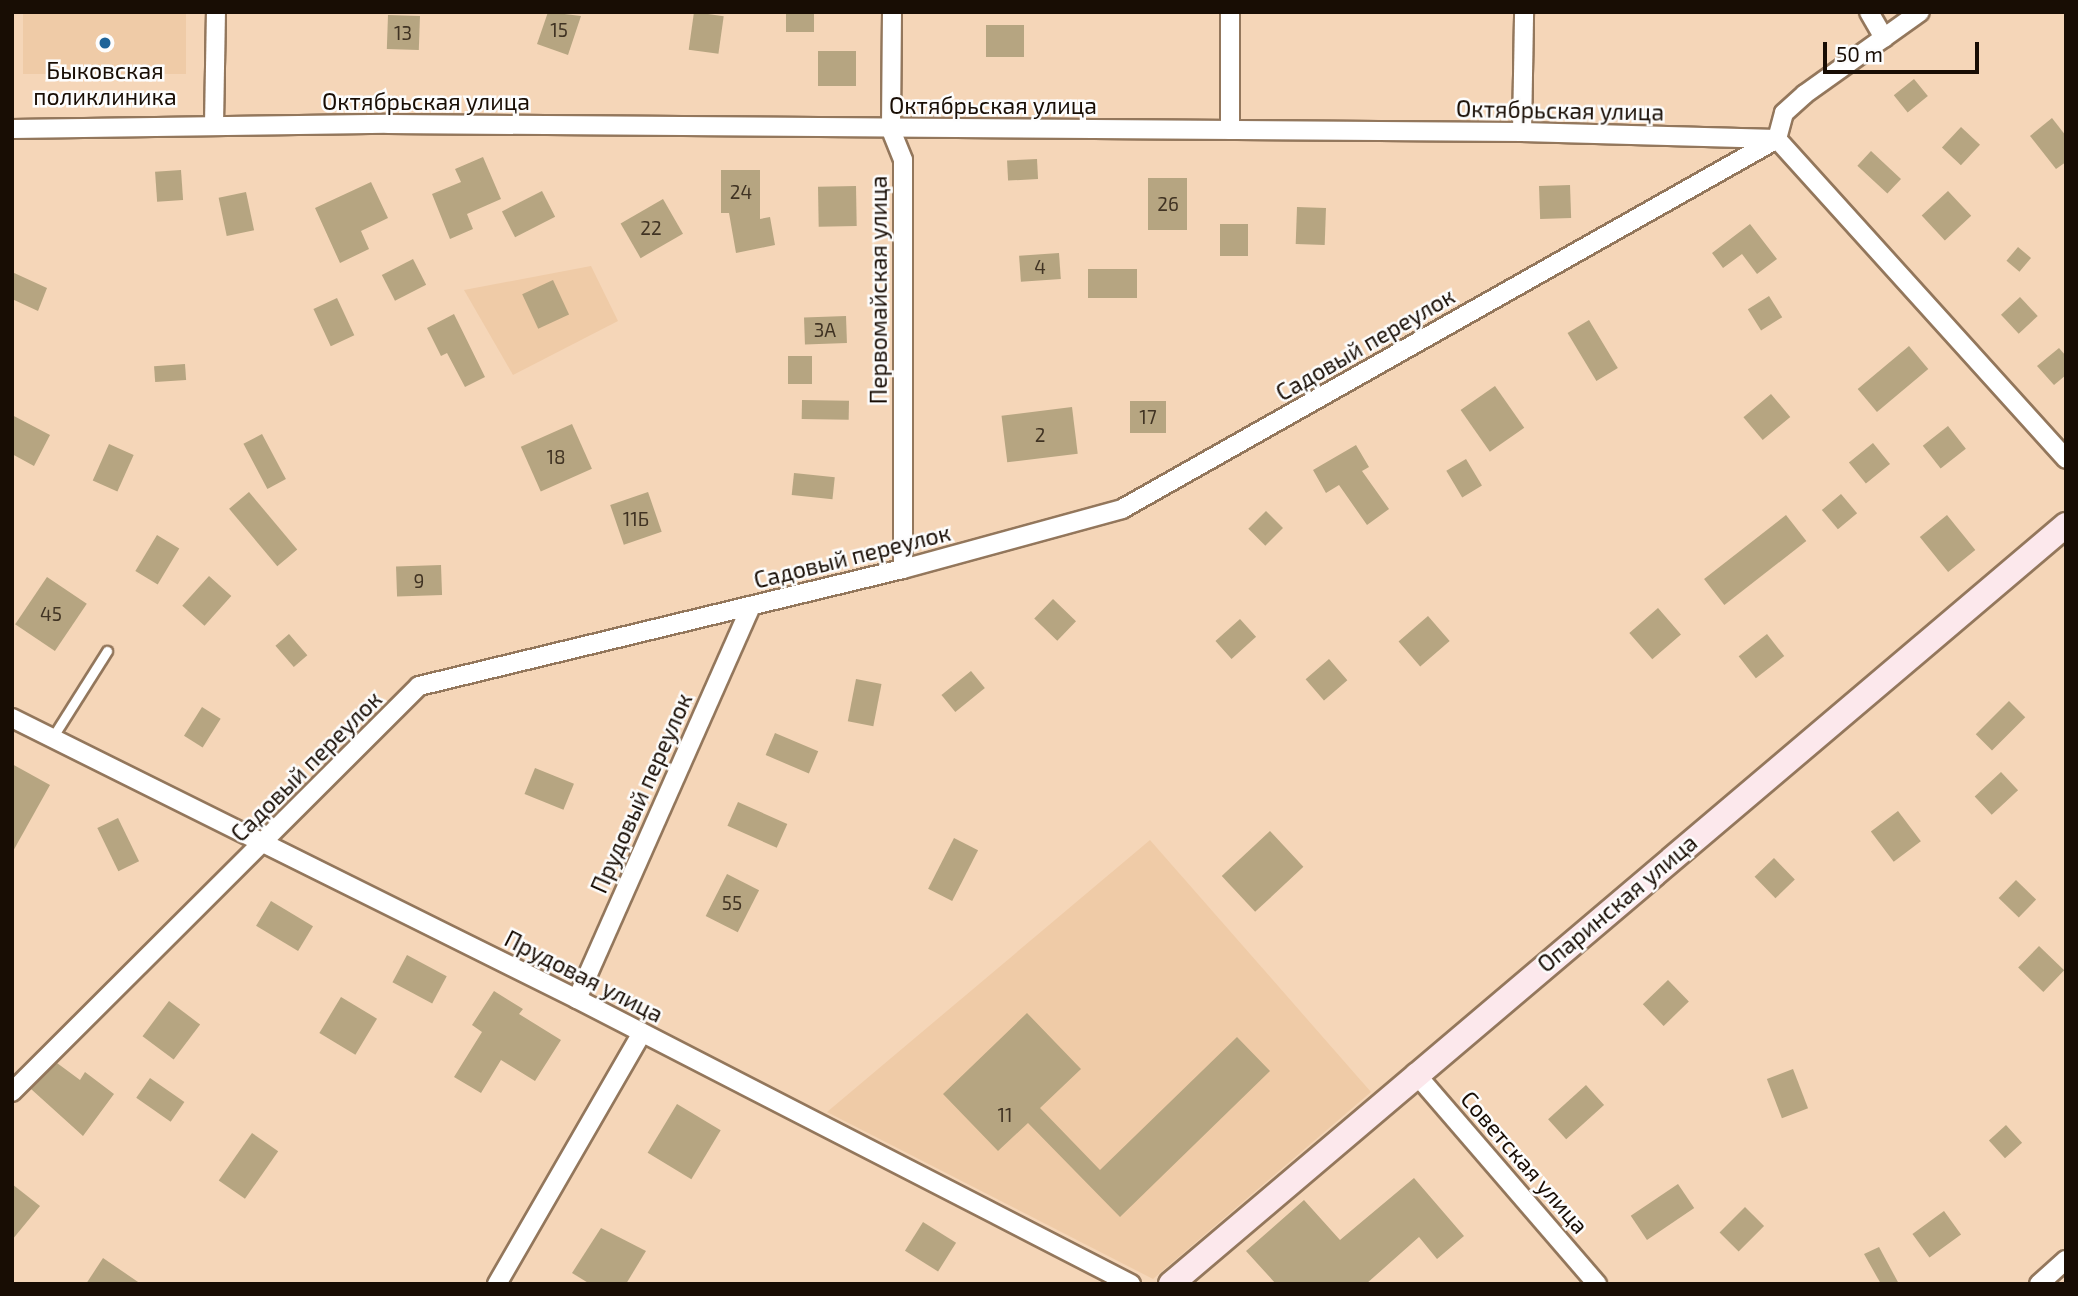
<!DOCTYPE html>
<meta charset="utf-8">
<style>
body{margin:0}
#map{position:relative;width:2078px;height:1296px;overflow:hidden;background:#f5d6b8;font-family:"Exo 2",sans-serif}
div>[style]{position:absolute}
[style*='--x']{left:calc(var(--x)*1px);top:calc(var(--y)*1px);width:calc(var(--w)*1px);rotate:calc(var(--a)*1deg)}
.built>*{inset:0;background:#efcba7;transform-origin:0 0}
.building>*{inset:0;background:#b6a581;transform-origin:0 0}
.roads{filter:drop-shadow(2px 0 #93775c) drop-shadow(-2px 0 #93775c) drop-shadow(0 2px #93775c) drop-shadow(0 -2px #93775c)}
.service>*{height:9px;margin:-4.5px;padding:0 4.5px;transform-origin:4.5px;border-radius:4.5px;background:#fff}
.minor>*{height:18px;margin:-9px;padding:0 9px;transform-origin:9px;border-radius:9px;background:#fff}
.secondary>*{height:24px;margin:-12px;padding:0 12px;transform-origin:12px;border-radius:12px;background:#fce8ec}
.dots>*{width:19px;height:19px;translate:-50% -50%;box-sizing:border-box;border:4px solid #fdfdfd;border-radius:50%}
span{translate:-50% -50%;white-space:nowrap;text-align:center;line-height:1.15;-webkit-text-stroke:5px #fdfdfd;paint-order:stroke}
.number-label{font-size:19px;color:#403323}
.number-label span{-webkit-text-stroke-width:0}
.poi-label{font-size:23px;color:#180d04}
.street-label{font-size:23px;color:#180d04}
.frame{position:absolute;inset:0;border:14px solid #180d04;pointer-events:none}
.scale{position:absolute;left:1823px;top:42px;width:156px;height:32px;box-sizing:border-box;border:4px solid #180d04;border-top:0;padding-left:9px;font-size:21px;line-height:24px;white-space:nowrap;color:#180d04;-webkit-text-stroke:5px #fdfdfd;paint-order:stroke}
</style>
<div id="map">
<div class="built">
<div style="left:23px;top:12px;width:163px;height:62px"></div>
<div style="clip-path:polygon(591px 266px,618px 321px,513px 375px,464px 290px)"></div>
<div style="clip-path:polygon(1150px 840px,1371px 1092px,1153px 1279px,827px 1112px)"></div>
</div>
<div class="building">
<div style="clip-path:polygon(548px 12px,581px 16px,568px 55px,537px 44px)"></div>
<div style="left:694px;top:12px;width:30px;height:38px;rotate:8deg"></div>
<div style="left:786px;top:12px;width:28px;height:20px"></div>
<div style="left:388px;top:15px;width:32px;height:34px;rotate:2deg"></div>
<div style="left:986px;top:25px;width:38px;height:32px"></div>
<div style="left:818px;top:51px;width:38px;height:35px"></div>
<div style="left:1914px;top:79px;width:22px;height:26px;rotate:51deg"></div>
<div style="clip-path:polygon(2052px 118px,2066px 136px,2066px 162px,2056px 169px,2030px 136px)"></div>
<div style="left:1961px;top:127px;width:26px;height:28px;rotate:43deg"></div>
<div style="left:1871px;top:151px;width:41px;height:20px;rotate:43deg"></div>
<div style="clip-path:polygon(483px 157px,501px 199px,467px 214px,473px 229px,450px 239px,432px 194px,461px 182px,455px 169px)"></div>
<div style="left:1037px;top:159px;width:20px;height:30px;rotate:87deg"></div>
<div style="left:181px;top:170px;width:30px;height:26px;rotate:86deg"></div>
<div style="clip-path:polygon(721px 170px,760px 170px,760px 219px,770px 217px,775px 245px,736px 253px,729px 213px,721px 213px)"></div>
<div style="left:1148px;top:178px;width:39px;height:52px"></div>
<div style="clip-path:polygon(371px 182px,388px 218px,361px 231px,369px 249px,340px 263px,315px 208px)"></div>
<div style="left:1570px;top:185px;width:33px;height:31px;rotate:88deg"></div>
<div style="left:856px;top:186px;width:40px;height:38px;rotate:89deg"></div>
<div style="left:542px;top:191px;width:29px;height:45px;rotate:63deg"></div>
<div style="left:1948px;top:191px;width:34px;height:36px;rotate:47deg"></div>
<div style="left:246px;top:192px;width:39px;height:28px;rotate:78deg"></div>
<div style="left:663px;top:199px;width:40px;height:49px;rotate:60deg"></div>
<div style="left:1297px;top:207px;width:29px;height:37px;rotate:2deg"></div>
<div style="left:1220px;top:224px;width:28px;height:32px"></div>
<div style="clip-path:polygon(1750px 224px,1777px 259px,1757px 274px,1742px 254px,1723px 268px,1712px 253px)"></div>
<div style="left:2018px;top:247px;width:17px;height:18px;rotate:40deg"></div>
<div style="left:1059px;top:253px;width:26px;height:40px;rotate:86deg"></div>
<div style="left:413px;top:259px;width:29px;height:35px;rotate:63deg"></div>
<div style="left:1088px;top:269px;width:49px;height:29px"></div>
<div style="clip-path:polygon(12px 272px,47px 288px,38px 311px,12px 299px)"></div>
<div style="left:553px;top:280px;width:38px;height:34px;rotate:65deg"></div>
<div style="left:1769px;top:296px;width:25px;height:25px;rotate:58deg"></div>
<div style="left:2020px;top:297px;width:26px;height:26px;rotate:47deg"></div>
<div style="left:337px;top:298px;width:41px;height:26px;rotate:65deg"></div>
<div style="clip-path:polygon(454px 314px,485px 377px,465px 387px,447px 353px,441px 356px,427px 328px)"></div>
<div style="left:846px;top:316px;width:27px;height:42px;rotate:88deg"></div>
<div style="left:1589px;top:320px;width:56px;height:25px;rotate:59deg"></div>
<div style="left:1909px;top:346px;width:30px;height:67px;rotate:50deg"></div>
<div style="clip-path:polygon(2059px 348px,2066px 356px,2066px 375px,2054px 385px,2037px 366px)"></div>
<div style="left:788px;top:356px;width:24px;height:28px"></div>
<div style="left:185px;top:364px;width:16px;height:31px;rotate:86deg"></div>
<div style="left:1495px;top:386px;width:51px;height:42px;rotate:55deg"></div>
<div style="left:1771px;top:394px;width:30px;height:36px;rotate:50deg"></div>
<div style="left:802px;top:400px;width:47px;height:19px;rotate:1deg"></div>
<div style="left:1130px;top:401px;width:36px;height:32px"></div>
<div style="left:1072px;top:407px;width:47px;height:71px;rotate:83deg"></div>
<div style="clip-path:polygon(12px 415px,50px 435px,34px 466px,12px 454px)"></div>
<div style="left:572px;top:424px;width:49px;height:56px;rotate:66deg"></div>
<div style="left:1948px;top:426px;width:29px;height:32px;rotate:52deg"></div>
<div style="left:262px;top:434px;width:51px;height:21px;rotate:62deg"></div>
<div style="left:1873px;top:443px;width:27px;height:31px;rotate:51deg"></div>
<div style="left:109px;top:444px;width:27px;height:40px;rotate:24deg"></div>
<div style="clip-path:polygon(1356px 445px,1369px 467px,1362px 471px,1389px 509px,1367px 525px,1339px 485px,1326px 493px,1313px 470px)"></div>
<div style="left:1466px;top:459px;width:31px;height:23px;rotate:59deg"></div>
<div style="left:794px;top:473px;width:41px;height:22px;rotate:6deg"></div>
<div style="left:249px;top:492px;width:75px;height:26px;rotate:50deg"></div>
<div style="left:648px;top:492px;width:42px;height:40px;rotate:71deg"></div>
<div style="left:1841px;top:494px;width:25px;height:25px;rotate:50deg"></div>
<div style="left:1266px;top:511px;width:24px;height:25px;rotate:45deg"></div>
<div style="left:1786px;top:515px;width:33px;height:104px;rotate:52deg"></div>
<div style="left:1947px;top:515px;width:45px;height:35px;rotate:51deg"></div>
<div style="left:157px;top:535px;width:26px;height:42px;rotate:31deg"></div>
<div style="left:441px;top:565px;width:30px;height:45px;rotate:88deg"></div>
<div style="left:209px;top:576px;width:30px;height:40px;rotate:42deg"></div>
<div style="left:47px;top:577px;width:48px;height:57px;rotate:34deg"></div>
<div style="left:1053px;top:599px;width:32px;height:27px;rotate:44deg"></div>
<div style="left:1658px;top:608px;width:35px;height:38px;rotate:49deg"></div>
<div style="left:1428px;top:616px;width:33px;height:39px;rotate:49deg"></div>
<div style="left:1240px;top:619px;width:24px;height:33px;rotate:48deg"></div>
<div style="left:289px;top:634px;width:28px;height:18px;rotate:49deg"></div>
<div style="left:1767px;top:634px;width:28px;height:36px;rotate:52deg"></div>
<div style="left:1329px;top:659px;width:28px;height:31px;rotate:49deg"></div>
<div style="left:971px;top:671px;width:22px;height:38px;rotate:51deg"></div>
<div style="left:856px;top:679px;width:26px;height:43px;rotate:11deg"></div>
<div style="left:2009px;top:701px;width:23px;height:47px;rotate:45deg"></div>
<div style="left:202px;top:707px;width:22px;height:34px;rotate:32deg"></div>
<div style="left:775px;top:733px;width:47px;height:24px;rotate:23deg"></div>
<div style="clip-path:polygon(12px 764px,50px 785px,12px 853px)"></div>
<div style="left:535px;top:768px;width:42px;height:28px;rotate:22deg"></div>
<div style="left:2001px;top:772px;width:25px;height:36px;rotate:47deg"></div>
<div style="left:738px;top:802px;width:54px;height:26px;rotate:24deg"></div>
<div style="left:1898px;top:811px;width:38px;height:34px;rotate:53deg"></div>
<div style="left:118px;top:818px;width:48px;height:23px;rotate:64deg"></div>
<div style="left:1270px;top:831px;width:49px;height:66px;rotate:47deg"></div>
<div style="left:954px;top:838px;width:27px;height:57px;rotate:27deg"></div>
<div style="left:1774px;top:858px;width:30px;height:27px;rotate:46deg"></div>
<div style="left:727px;top:874px;width:36px;height:47px;rotate:27deg"></div>
<div style="left:2016px;top:880px;width:28px;height:25px;rotate:44deg"></div>
<div style="left:271px;top:901px;width:49px;height:29px;rotate:31deg"></div>
<div style="left:2039px;top:946px;width:35px;height:30px;rotate:44deg"></div>
<div style="left:407px;top:955px;width:45px;height:31px;rotate:28deg"></div>
<div style="left:1668px;top:980px;width:30px;height:35px;rotate:46deg"></div>
<div style="clip-path:polygon(494px 991px,523px 1009px,519px 1014px,561px 1040px,535px 1081px,501px 1060px,481px 1093px,454px 1077px,482px 1032px,472px 1025px)"></div>
<div style="left:341px;top:997px;width:42px;height:42px;rotate:31deg"></div>
<div style="left:169px;top:1001px;width:39px;height:44px;rotate:37deg"></div>
<div style="clip-path:polygon(1027px 1013px,1081px 1069px,1040px 1108px,1100px 1170px,1237px 1037px,1270px 1071px,1120px 1217px,1028px 1123px,998px 1151px,943px 1094px)"></div>
<div style="clip-path:polygon(57px 1063px,80px 1080px,85px 1072px,114px 1094px,83px 1136px,31px 1089px)"></div>
<div style="left:1793px;top:1069px;width:42px;height:28px;rotate:69deg"></div>
<div style="left:150px;top:1078px;width:42px;height:24px;rotate:35deg"></div>
<div style="left:1586px;top:1085px;width:27px;height:51px;rotate:48deg"></div>
<div style="left:677px;top:1104px;width:51px;height:57px;rotate:31deg"></div>
<div style="left:2006px;top:1125px;width:24px;height:23px;rotate:48deg"></div>
<div style="left:252px;top:1133px;width:32px;height:58px;rotate:35deg"></div>
<div style="clip-path:polygon(1414px 1178px,1464px 1236px,1437px 1259px,1419px 1237px,1366px 1284px,1276px 1284px,1246px 1251px,1304px 1200px,1340px 1240px)"></div>
<div style="clip-path:polygon(12px 1184px,40px 1206px,12px 1240px)"></div>
<div style="left:1678px;top:1184px;width:29px;height:57px;rotate:56deg"></div>
<div style="left:1745px;top:1207px;width:27px;height:36px;rotate:45deg"></div>
<div style="left:1944px;top:1211px;width:29px;height:39px;rotate:54deg"></div>
<div style="left:923px;top:1222px;width:39px;height:34px;rotate:32deg"></div>
<div style="clip-path:polygon(601px 1228px,646px 1251px,626px 1284px,590px 1284px,572px 1273px)"></div>
<div style="clip-path:polygon(1879px 1247px,1899px 1284px,1881px 1284px,1864px 1254px)"></div>
<div style="clip-path:polygon(103px 1258px,141px 1284px,86px 1284px)"></div>
</div>
<div class="roads">
<div class="service">
<div style="--x:52;--y:738;--w:103;--a:-57.7"></div>
</div>
<div class="minor">
<div style="--x:892;--y:12;--w:118;--a:90.5"></div>
<div style="--x:891;--y:130;--w:32;--a:68"></div>
<div style="--x:903;--y:160;--w:409;--a:90"></div>
<div style="--x:1869;--y:12;--w:30;--a:60"></div>
<div style="--x:214;--y:125;--w:113;--a:-89"></div>
<div style="--x:12;--y:129;--w:376;--a:-0.8"></div>
<div style="--x:388;--y:124;--w:1134;--a:0.4"></div>
<div style="--x:1522;--y:132;--w:255;--a:1.6"></div>
<div style="--x:1230;--y:130;--w:118;--a:-90"></div>
<div style="--x:1522;--y:132;--w:120;--a:-89"></div>
<div style="--x:1777;--y:139;--w:431;--a:47.9"></div>
<div style="--x:1777;--y:139;--w:27;--a:-75"></div>
<div style="--x:1784;--y:113;--w:28;--a:-42"></div>
<div style="--x:1805;--y:94;--w:141;--a:-35.5"></div>
<div style="--x:12;--y:718;--w:631;--a:26.44"></div>
<div style="--x:577;--y:999;--w:623;--a:27.22"></div>
<div style="--x:577;--y:999;--w:430;--a:-66.1"></div>
<div style="--x:1415;--y:1073;--w:279;--a:49.2"></div>
<div style="--x:12;--y:1092;--w:575;--a:-44.93"></div>
<div style="--x:419;--y:686;--w:498;--a:-13.6"></div>
<div style="--x:903;--y:569;--w:227;--a:-15.3"></div>
<div style="--x:1122;--y:509;--w:752;--a:-29.46"></div>
<div style="--x:497;--y:1284;--w:290;--a:-60"></div>
<div style="--x:2039;--y:1284;--w:36;--a:-42"></div>
</div>
<div class="secondary">
<div style="--x:1171;--y:1284;--w:1174;--a:-40.3"></div>
</div>
</div>
<div class="dots">
<div style="left:105px;top:43px;background:#1e6398"></div>
</div>
<div class="number-label">
<span style="left:559px;top:30px">15</span>
<span style="left:403px;top:33px">13</span>
<span style="left:741px;top:192px">24</span>
<span style="left:1168px;top:204px">26</span>
<span style="left:651px;top:228px">22</span>
<span style="left:1040px;top:267px">4</span>
<span style="left:825px;top:330px">3А</span>
<span style="left:1148px;top:417px">17</span>
<span style="left:1040px;top:435px">2</span>
<span style="left:556px;top:457px">18</span>
<span style="left:636px;top:519px">11Б</span>
<span style="left:419px;top:581px">9</span>
<span style="left:51px;top:614px">45</span>
<span style="left:732px;top:903px">55</span>
<span style="left:1005px;top:1115px">11</span>
</div>
<div class="poi-label">
<span style="left:105px;top:83px">Быковская<br>поликлиника</span>
</div>
<div class="street-label">
<span style="left:426px;top:101px">Октябрьская улица</span>
<span style="left:993px;top:105px">Октябрьская улица</span>
<span style="left:1560px;top:110px;rotate:1deg">Октябрьская улица</span>
<span style="left:878px;top:290px;rotate:-90deg">Первомайская улица</span>
<span style="left:1365px;top:344px;rotate:-30deg">Садовый переулок</span>
<span style="left:852px;top:556px;rotate:-14deg">Садовый переулок</span>
<span style="left:306px;top:766px;rotate:-45deg">Садовый переулок</span>
<span style="left:641px;top:793px;rotate:-66deg">Прудовый переулок</span>
<span style="left:1617px;top:903px;rotate:-40deg">Опаринская улица</span>
<span style="left:584px;top:976px;rotate:27deg">Прудовая улица</span>
<span style="left:1525px;top:1162px;rotate:49deg">Советская улица</span>
</div>
<div class="frame"></div>
<div class="scale">50 m</div>
</div>
